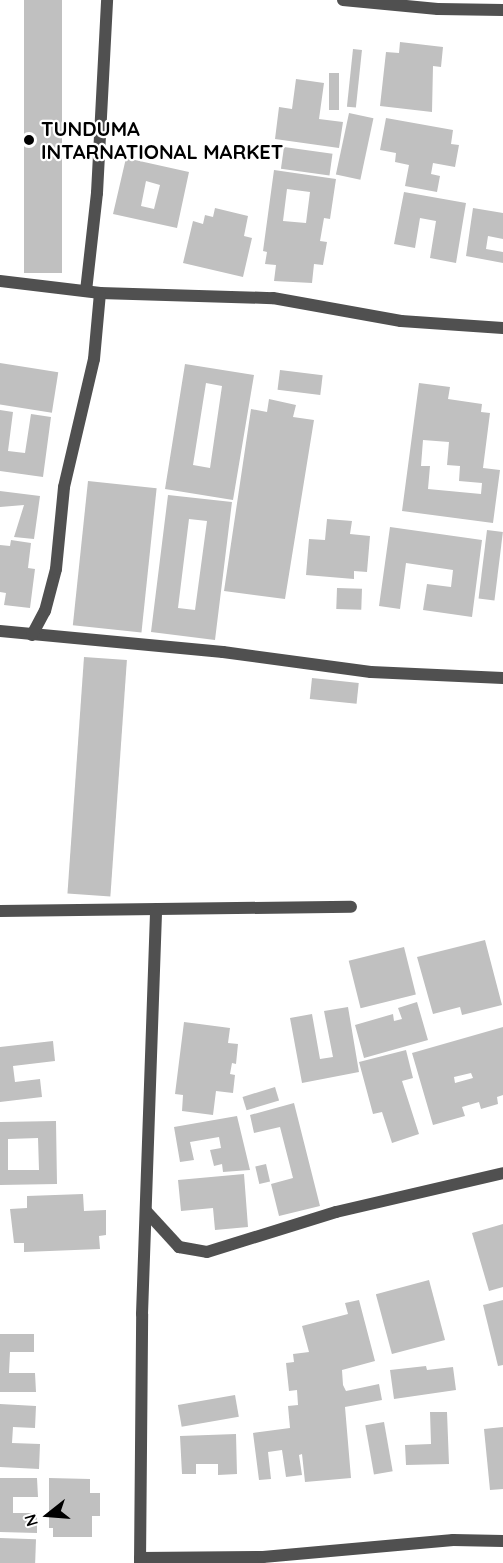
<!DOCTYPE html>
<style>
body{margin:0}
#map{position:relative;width:503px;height:1563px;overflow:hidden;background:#fff;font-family:Quicksand,sans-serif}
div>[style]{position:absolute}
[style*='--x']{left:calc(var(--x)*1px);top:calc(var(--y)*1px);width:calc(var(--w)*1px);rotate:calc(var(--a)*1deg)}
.building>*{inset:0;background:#c0c0c0;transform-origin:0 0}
.street>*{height:12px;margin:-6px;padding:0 6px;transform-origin:6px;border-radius:6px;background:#505050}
.dots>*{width:16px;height:16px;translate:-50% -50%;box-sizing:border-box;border:3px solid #fff;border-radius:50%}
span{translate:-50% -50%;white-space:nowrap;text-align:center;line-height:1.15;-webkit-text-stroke:4.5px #fff;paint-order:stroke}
.poi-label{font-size:20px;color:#000;font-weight:700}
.left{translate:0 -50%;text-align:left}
.north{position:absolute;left:18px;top:1485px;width:60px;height:60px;-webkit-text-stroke:4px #fff;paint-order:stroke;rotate:253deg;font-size:16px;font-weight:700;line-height:24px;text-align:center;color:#000}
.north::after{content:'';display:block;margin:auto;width:21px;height:27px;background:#000;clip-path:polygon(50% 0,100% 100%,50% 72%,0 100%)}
</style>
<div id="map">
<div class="building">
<div style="left:24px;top:0;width:38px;height:273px"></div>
<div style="clip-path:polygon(400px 42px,443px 47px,441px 67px,433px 66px,432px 112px,380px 106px,386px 52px,399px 53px)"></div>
<div style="left:353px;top:49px;width:9px;height:58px;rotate:6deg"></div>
<div style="left:329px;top:73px;width:10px;height:37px"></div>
<div style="clip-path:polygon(296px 79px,324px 83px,319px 119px,343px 122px,339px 148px,275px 139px,279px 107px,292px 109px)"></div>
<div style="left:349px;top:113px;width:25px;height:63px;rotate:12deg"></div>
<div style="clip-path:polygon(386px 118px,453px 130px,451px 144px,459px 145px,455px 167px,433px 163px,431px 174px,440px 176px,437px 192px,405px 186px,409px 165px,395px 162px,396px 153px,380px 150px)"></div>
<div style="left:284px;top:147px;width:49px;height:22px;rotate:8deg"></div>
<div style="clip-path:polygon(evenodd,126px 158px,189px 172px,177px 228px,113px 214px,126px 158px,146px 181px,160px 185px,154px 209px,141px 206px,146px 181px)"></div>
<div style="clip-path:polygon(evenodd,274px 170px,336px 179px,330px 219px,324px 218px,320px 241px,327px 242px,323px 265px,314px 264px,312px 283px,274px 281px,276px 265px,265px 264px,267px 252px,263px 251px,274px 170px,287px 189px,310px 192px,306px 223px,283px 221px,287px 189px)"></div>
<div style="clip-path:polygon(404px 192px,466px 203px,456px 263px,430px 258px,436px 221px,420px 218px,415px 248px,394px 244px)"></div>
<div style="clip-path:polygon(215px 208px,248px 216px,244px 236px,252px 238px,243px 277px,183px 263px,193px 221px,203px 224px,205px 215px,213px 217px)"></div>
<div style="clip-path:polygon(473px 208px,503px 213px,503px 239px,488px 236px,486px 249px,503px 252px,503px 263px,466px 256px)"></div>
<div style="left:0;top:363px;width:59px;height:41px;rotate:9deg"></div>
<div style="clip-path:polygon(evenodd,185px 364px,254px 375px,233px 500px,165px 489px,185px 364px,206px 383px,222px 386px,210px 468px,193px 465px,206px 383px)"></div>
<div style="left:280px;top:370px;width:43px;height:20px;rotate:7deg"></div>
<div style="clip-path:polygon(evenodd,419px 383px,450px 387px,448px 399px,482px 404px,481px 412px,490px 413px,483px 468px,500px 470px,493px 523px,402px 511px,419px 383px,423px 440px,449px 442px,447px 465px,460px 466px,459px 481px,482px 483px,481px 494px,428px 489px,430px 466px,421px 466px,423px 440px)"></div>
<div style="clip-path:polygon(269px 399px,296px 405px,293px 417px,314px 420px,285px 599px,224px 591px,251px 409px,267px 412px)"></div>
<div style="clip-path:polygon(0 410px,13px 412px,8px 451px,25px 453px,31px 414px,51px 417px,43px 477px,0 471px)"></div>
<div style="left:88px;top:481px;width:69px;height:145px;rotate:6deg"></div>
<div style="clip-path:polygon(0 491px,40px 496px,34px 539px,14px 537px,24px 505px,0 507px)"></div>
<div style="clip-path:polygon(evenodd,168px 495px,232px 502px,215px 640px,151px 632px,168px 495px,189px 519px,207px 521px,195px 610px,178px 608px,189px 519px)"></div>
<div style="clip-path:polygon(327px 519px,352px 521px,350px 534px,370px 536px,367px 572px,354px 571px,354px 579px,306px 575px,309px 539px,325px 540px)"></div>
<div style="clip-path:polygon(390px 527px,482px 540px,472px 617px,423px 610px,427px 584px,451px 587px,453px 570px,406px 563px,400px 609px,379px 606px)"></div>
<div style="left:487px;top:530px;width:16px;height:69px;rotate:7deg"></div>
<div style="clip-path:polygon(11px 540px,31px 543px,28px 568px,35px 569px,30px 608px,4px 605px,6px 593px,0 592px,0 545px,10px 546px)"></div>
<div style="left:337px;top:588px;width:25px;height:21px;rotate:2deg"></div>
<div style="left:84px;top:657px;width:43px;height:237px;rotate:4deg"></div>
<div style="left:312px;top:678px;width:47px;height:21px;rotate:6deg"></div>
<div style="clip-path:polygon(485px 940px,502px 1005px,462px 1015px,460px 1007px,433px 1014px,417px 957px)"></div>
<div style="left:404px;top:947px;width:49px;height:57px;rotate:76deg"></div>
<div style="clip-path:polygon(417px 1002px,428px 1040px,364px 1058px,355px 1025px,393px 1014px,394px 1021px,402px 1019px,398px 1008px)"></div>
<div style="clip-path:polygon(348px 1007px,359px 1072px,302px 1083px,290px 1018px,312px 1014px,320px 1059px,333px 1057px,324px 1011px)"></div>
<div style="clip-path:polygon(184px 1022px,230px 1028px,228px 1043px,238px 1044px,236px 1064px,232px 1063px,230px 1074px,235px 1075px,233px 1093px,216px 1091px,213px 1115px,182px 1111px,183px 1095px,175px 1094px)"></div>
<div style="clip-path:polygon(evenodd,503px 1027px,503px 1095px,497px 1097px,498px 1104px,481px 1109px,479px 1102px,462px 1107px,465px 1116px,433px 1125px,412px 1053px,503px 1027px,471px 1073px,473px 1078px,455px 1083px,454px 1077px,471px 1073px)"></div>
<div style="clip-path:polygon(53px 1041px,55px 1061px,13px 1066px,15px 1082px,40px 1079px,42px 1097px,0 1102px,0 1047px)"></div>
<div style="clip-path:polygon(406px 1050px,413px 1078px,402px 1081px,419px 1134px,392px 1143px,382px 1112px,373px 1114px,359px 1062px)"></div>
<div style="left:275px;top:1087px;width:14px;height:34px;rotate:73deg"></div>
<div style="clip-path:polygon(294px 1103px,320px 1206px,279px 1216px,271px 1184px,293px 1178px,280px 1127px,254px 1133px,250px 1115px)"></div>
<div style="clip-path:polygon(237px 1116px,250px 1170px,223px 1172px,222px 1164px,214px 1166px,210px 1150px,221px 1148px,219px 1137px,190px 1142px,194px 1160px,180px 1162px,174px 1127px)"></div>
<div style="clip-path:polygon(evenodd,56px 1121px,57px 1184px,0 1185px,0 1122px,56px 1121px,38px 1138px,39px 1170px,8px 1170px,8px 1139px,38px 1138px)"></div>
<div style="left:266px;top:1164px;width:18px;height:11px;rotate:77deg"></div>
<div style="clip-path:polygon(244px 1174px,248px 1227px,215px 1230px,213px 1208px,181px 1211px,178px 1180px)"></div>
<div style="clip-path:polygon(83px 1194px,84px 1211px,106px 1210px,106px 1235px,99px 1236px,100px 1249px,24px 1252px,24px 1243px,14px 1243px,10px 1209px,27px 1208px,27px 1196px)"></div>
<div style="clip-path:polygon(503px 1224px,503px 1287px,489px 1291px,472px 1233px)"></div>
<div style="left:429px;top:1280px;width:62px;height:55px;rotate:75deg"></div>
<div style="clip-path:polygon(359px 1300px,375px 1361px,342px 1370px,343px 1385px,346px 1391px,379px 1384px,382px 1400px,345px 1407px,351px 1478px,305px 1482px,302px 1454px,299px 1455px,302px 1475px,286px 1477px,282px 1450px,268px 1452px,271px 1479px,259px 1480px,253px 1433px,290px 1428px,288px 1406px,298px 1405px,297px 1390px,289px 1391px,286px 1363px,294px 1362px,293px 1354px,309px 1352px,302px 1326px,348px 1314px,345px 1303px)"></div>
<div style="clip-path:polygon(503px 1300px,503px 1365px,498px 1366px,483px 1305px)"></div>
<div style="clip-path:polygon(0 1334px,34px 1334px,34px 1352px,10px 1352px,9px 1373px,35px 1373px,36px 1392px,0 1392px)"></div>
<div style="clip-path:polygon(426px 1366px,427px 1370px,453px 1367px,456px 1390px,394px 1399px,390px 1370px)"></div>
<div style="left:235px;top:1395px;width:22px;height:58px;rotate:80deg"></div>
<div style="clip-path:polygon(0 1404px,36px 1406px,35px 1428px,13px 1427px,12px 1443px,40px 1444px,39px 1469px,0 1467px)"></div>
<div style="clip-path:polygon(430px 1412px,447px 1412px,449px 1464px,406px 1465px,405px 1445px,431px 1444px)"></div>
<div style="left:384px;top:1422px;width:50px;height:19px;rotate:80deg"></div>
<div style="clip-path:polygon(503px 1427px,503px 1489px,490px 1490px,484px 1429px)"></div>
<div style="clip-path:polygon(236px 1434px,237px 1474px,218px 1475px,218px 1464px,196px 1464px,196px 1474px,182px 1474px,180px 1436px)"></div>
<div style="clip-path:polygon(0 1478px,37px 1478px,38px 1497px,13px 1497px,13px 1513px,37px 1513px,37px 1533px,0 1532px)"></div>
<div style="clip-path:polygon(49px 1478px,90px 1479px,90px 1493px,100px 1493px,100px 1516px,92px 1516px,92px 1537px,53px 1537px,53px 1528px,49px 1528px)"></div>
<div style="left:0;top:1538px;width:36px;height:25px;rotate:2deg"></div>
</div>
<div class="street">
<div style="--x:343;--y:0;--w:95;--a:5.4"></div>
<div style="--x:438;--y:9;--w:65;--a:0.9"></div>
<div style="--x:0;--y:281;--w:101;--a:6.8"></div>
<div style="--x:100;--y:293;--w:173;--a:1.7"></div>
<div style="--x:273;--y:298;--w:130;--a:10.2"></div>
<div style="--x:401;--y:321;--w:102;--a:3.9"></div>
<div style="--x:86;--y:291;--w:99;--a:-83.6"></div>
<div style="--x:97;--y:193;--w:193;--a:-87"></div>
<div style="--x:0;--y:631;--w:224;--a:5.4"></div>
<div style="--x:223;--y:652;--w:149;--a:7.7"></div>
<div style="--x:371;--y:672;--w:132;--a:2.6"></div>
<div style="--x:32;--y:635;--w:27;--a:-62"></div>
<div style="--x:45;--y:611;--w:43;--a:-75.3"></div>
<div style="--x:56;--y:569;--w:82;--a:-84.4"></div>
<div style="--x:64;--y:487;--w:131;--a:-76.8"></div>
<div style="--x:94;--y:359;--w:66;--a:-84.8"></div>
<div style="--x:0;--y:911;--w:351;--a:-0.7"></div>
<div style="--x:146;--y:1211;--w:49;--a:47.5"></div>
<div style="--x:179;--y:1247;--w:28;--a:10"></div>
<div style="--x:207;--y:1252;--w:135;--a:-17.2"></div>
<div style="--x:336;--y:1212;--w:171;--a:-13.1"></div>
<div style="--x:140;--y:1558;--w:123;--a:-0.5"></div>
<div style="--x:263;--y:1557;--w:191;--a:-5.1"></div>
<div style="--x:453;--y:1540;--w:50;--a:1.1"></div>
<div style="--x:140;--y:1563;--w:249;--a:-89.5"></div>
<div style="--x:142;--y:1314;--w:405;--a:-88"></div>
</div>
<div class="dots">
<div style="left:29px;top:140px;background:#000"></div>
</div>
<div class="poi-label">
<span class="left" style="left:41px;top:140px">TUNDUMA<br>INTARNATIONAL MARKET</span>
</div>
<div class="north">N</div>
</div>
